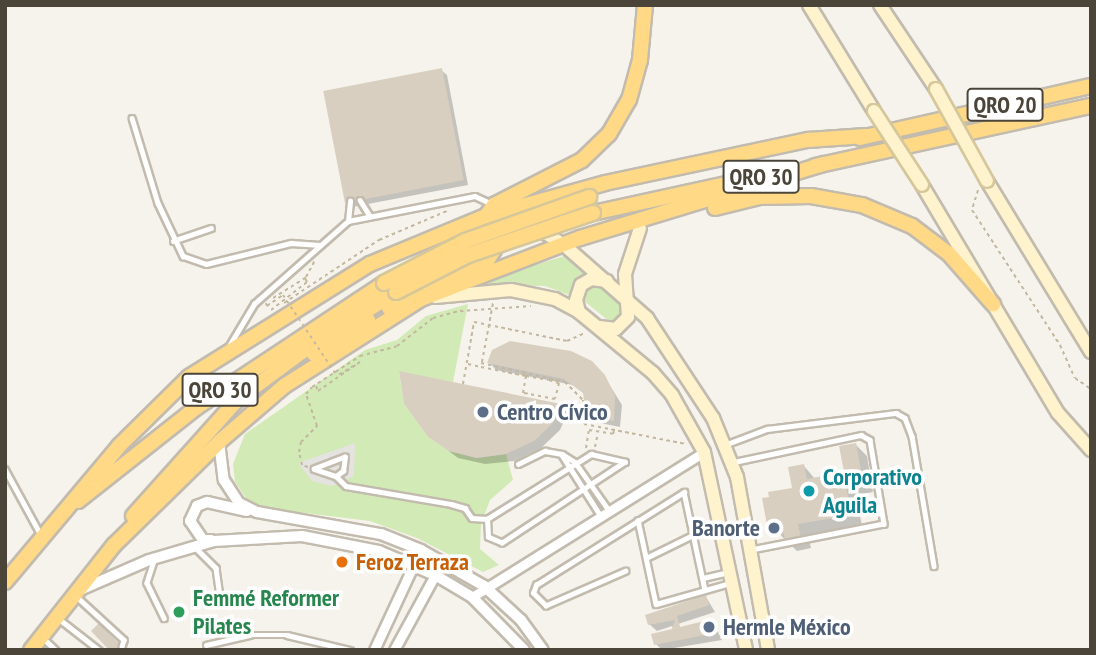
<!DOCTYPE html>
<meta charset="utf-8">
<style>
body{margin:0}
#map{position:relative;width:1096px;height:655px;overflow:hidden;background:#f6f3ec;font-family:"PT Sans Narrow",sans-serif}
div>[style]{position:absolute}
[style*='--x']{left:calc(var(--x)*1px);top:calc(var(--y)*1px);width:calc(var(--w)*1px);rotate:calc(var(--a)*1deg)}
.green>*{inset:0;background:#d2eab5}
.parking>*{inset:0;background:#e5e3e0}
.shadow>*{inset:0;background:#0003}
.building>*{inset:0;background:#d8cfc1;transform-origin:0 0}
.path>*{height:2px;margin-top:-1px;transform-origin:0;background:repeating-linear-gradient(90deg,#c4b79f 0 3.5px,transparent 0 7px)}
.roads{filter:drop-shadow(2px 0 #c2bbae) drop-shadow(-2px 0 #c2bbae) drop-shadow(0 2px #c2bbae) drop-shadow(0 -2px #c2bbae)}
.service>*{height:4.5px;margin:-2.25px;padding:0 2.25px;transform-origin:2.25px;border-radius:2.25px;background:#fff}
.minor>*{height:9px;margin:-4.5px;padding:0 4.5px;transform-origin:4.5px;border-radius:4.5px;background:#fff}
.tertiary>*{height:10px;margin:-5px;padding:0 5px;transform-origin:5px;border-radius:5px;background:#fff}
.secondary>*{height:12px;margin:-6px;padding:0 6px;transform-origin:6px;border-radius:6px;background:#fff3cd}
.trunk>*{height:14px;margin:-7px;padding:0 7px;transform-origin:7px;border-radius:7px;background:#ffd985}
.path-bridge>*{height:2px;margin-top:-1px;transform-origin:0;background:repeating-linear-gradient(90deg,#c4b79f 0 3.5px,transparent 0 7px)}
.bridges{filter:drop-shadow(2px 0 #d6c79b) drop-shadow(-2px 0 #d6c79b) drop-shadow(0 2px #d6c79b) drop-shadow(0 -2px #d6c79b)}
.secondary-bridge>*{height:12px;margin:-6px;padding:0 6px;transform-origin:6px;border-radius:6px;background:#fff3cd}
.trunk-bridge>*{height:14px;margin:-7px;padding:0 7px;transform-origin:7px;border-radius:7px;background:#ffd985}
.dots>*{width:19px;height:19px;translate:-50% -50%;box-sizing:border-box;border:4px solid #fff;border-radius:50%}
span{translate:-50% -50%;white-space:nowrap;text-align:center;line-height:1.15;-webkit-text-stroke:7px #fff;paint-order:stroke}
.shield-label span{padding:2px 5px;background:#fff;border:2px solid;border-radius:5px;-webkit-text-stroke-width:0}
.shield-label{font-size:23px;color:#4b4439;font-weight:700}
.service-label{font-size:24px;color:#4e5e75;font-weight:700}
.left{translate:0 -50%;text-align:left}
.right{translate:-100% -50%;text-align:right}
.culture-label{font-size:24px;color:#0d838f;font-weight:700}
.food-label{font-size:24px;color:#c56008;font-weight:700}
.leisure-label{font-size:24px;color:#27864d;font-weight:700}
.frame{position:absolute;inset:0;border:7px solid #4b4439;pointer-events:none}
</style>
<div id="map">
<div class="green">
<div style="clip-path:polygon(568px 255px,627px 302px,623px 321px,610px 322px,583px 300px,545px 286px,472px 284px)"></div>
<div style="clip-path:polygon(468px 304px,453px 382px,399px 372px,404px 404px,428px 437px,449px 451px,476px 458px,506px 454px,513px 480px,490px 500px,481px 524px,480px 549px,499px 565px,483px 572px,417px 538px,370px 521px,265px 508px,246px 498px,235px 482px,233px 464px,245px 434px,365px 350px,397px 340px,426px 316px)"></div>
</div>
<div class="parking">
<div style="clip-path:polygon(355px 443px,354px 476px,332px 486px,312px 481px,298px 463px)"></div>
</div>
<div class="shadow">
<div style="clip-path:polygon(441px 70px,447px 75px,468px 185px,352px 207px,346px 202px)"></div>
<div style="clip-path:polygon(489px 362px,604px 376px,622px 405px,620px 427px,595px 422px,588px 414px,585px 394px,573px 385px,496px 370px)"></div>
<div style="clip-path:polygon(560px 405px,568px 412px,560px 430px,541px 448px,514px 461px,485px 464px,458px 458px,429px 436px)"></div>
<div style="clip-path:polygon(856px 445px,867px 456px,873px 492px,856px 495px,862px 526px,808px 535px,811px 548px,797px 551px,769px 524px,794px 489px,804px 466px,815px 479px,846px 474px)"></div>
<div style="clip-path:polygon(706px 597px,715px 612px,678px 624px,682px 629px,712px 621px,722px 640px,662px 650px,656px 644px,674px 630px,672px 626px,657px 631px,649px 624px)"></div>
</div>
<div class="building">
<div style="left:442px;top:68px;width:114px;height:121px;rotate:79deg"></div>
<div style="clip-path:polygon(510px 341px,571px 351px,592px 361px,605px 375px,615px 396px,614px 421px,586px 415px,583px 393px,564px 379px,487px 363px,492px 350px)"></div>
<div style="clip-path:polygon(399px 371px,463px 384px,561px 404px,553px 423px,534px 441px,506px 454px,477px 458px,449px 451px,428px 437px,404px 404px)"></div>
<div style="clip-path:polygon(856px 443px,863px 481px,846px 484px,851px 515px,798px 524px,801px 538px,785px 540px,782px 527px,767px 525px,762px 498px,769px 497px,768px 492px,792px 488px,788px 467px,804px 464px,807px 479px,844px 472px,839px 446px)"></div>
<div style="clip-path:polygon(706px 595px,709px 605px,677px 616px,680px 627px,712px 619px,715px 633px,654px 645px,651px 634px,672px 629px,675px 620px,648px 625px,645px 615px)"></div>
<div style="clip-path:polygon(99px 623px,125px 650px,109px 650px,91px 631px)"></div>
</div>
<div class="path">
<div style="--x:978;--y:190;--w:21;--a:107"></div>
<div style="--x:972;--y:210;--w:161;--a:56.9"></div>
<div style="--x:1060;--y:345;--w:36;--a:66"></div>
<div style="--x:1075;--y:378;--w:19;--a:35"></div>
<div style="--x:273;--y:298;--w:39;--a:-32"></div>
<div style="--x:306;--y:277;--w:19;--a:-62"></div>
<div style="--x:266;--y:303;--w:3;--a:72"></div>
<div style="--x:267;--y:306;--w:19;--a:-35"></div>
<div style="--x:284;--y:303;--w:114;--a:-33.6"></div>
<div style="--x:379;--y:240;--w:76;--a:-23.2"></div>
<div style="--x:271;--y:310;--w:46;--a:-37.9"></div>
<div style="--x:307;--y:282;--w:4;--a:-117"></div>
<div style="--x:482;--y:362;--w:60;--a:-79.4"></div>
<div style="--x:481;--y:363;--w:86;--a:12.7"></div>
<div style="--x:565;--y:382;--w:25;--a:45"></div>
<div style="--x:583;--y:400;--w:24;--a:88"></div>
<div style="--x:584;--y:424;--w:104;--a:11.1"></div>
<div style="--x:468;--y:364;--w:13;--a:13"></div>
<div style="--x:481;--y:367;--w:46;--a:11.3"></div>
<div style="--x:526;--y:376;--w:23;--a:10"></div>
<div style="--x:549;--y:380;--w:10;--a:17"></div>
<div style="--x:559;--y:383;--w:16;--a:104"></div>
<div style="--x:555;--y:399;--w:33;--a:-169"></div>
<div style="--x:523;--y:393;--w:17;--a:-80"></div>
<div style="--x:526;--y:376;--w:2;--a:-63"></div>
<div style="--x:463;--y:384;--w:63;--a:-79.9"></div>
<div style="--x:474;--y:322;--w:95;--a:11.5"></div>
<div style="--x:567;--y:341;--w:20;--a:-24"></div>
<div style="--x:316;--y:386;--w:5;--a:68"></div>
<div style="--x:318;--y:391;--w:51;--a:-34.6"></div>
<div style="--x:360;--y:362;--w:27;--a:149"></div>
<div style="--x:595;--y:447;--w:14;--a:-78"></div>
<div style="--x:586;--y:448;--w:18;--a:-81"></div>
<div style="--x:589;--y:430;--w:24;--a:9"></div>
<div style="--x:613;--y:434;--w:3;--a:-72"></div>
<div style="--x:308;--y:467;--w:6;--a:-162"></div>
<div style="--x:302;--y:465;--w:13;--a:-103"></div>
<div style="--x:299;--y:452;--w:10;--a:-79"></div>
<div style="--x:301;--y:442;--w:23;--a:-45"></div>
<div style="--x:317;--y:426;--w:34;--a:-109"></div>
<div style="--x:306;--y:394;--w:9;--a:-49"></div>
<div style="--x:312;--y:387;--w:57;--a:-32.9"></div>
<div style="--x:360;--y:356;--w:38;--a:-15"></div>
<div style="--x:397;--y:346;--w:46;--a:-37.9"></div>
<div style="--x:433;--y:318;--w:28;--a:-15"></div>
<div style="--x:460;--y:311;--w:71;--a:-4"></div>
</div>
<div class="roads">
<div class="service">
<div style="--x:132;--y:118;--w:89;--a:73"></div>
<div style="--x:158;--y:203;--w:59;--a:64.7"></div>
<div style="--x:183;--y:256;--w:24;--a:19"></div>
<div style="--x:206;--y:264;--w:88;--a:-13.9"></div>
<div style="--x:291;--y:243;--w:29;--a:4"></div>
<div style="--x:360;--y:200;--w:19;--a:58"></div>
<div style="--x:348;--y:221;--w:20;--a:-84"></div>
<div style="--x:173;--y:241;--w:40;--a:-18.9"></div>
<div style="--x:229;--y:346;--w:49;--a:-59.2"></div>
<div style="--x:254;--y:304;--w:125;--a:-41.4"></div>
<div style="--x:348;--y:221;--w:129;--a:-11.1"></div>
<div style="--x:475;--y:196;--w:17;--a:25"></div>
<div style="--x:727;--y:444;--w:43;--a:-20.6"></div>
<div style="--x:767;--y:429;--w:130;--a:-7.1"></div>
<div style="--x:896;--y:413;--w:10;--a:29"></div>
<div style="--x:905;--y:418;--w:19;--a:69"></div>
<div style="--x:912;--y:436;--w:132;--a:80.4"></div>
<div style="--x:591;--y:454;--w:35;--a:13"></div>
<div style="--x:625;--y:462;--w:147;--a:146.6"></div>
<div style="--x:502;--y:543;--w:15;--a:-157"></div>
<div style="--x:488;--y:537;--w:18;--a:-93"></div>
<div style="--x:487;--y:519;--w:123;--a:-32"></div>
<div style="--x:562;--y:455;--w:69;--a:57.5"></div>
<div style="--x:734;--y:462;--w:130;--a:-12"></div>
<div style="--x:861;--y:435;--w:10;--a:29"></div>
<div style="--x:870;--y:440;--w:85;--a:80.5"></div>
<div style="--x:884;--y:524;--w:135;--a:168.9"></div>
<div style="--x:518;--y:464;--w:30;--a:-26"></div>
<div style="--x:545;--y:451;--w:17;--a:10"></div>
<div style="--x:562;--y:454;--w:15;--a:32"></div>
<div style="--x:575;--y:462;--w:57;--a:54.9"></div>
<div style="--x:5;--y:469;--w:75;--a:61.4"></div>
<div style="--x:336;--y:476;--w:9;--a:-36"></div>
<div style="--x:343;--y:471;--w:14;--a:-82"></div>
<div style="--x:345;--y:457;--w:33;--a:159"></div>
<div style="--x:314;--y:469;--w:23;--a:18"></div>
<div style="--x:336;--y:476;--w:14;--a:45"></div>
<div style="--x:346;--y:486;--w:107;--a:9.7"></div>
<div style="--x:451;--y:504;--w:15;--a:16"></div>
<div style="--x:465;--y:508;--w:12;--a:55"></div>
<div style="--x:472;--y:518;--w:15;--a:4"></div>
<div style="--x:638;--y:520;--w:86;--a:77.9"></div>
<div style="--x:656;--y:604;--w:77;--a:-15.8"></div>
<div style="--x:197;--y:549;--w:27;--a:45"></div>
<div style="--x:216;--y:568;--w:36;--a:82"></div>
<div style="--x:646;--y:558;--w:55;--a:-26.1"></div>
<div style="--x:154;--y:561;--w:23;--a:108"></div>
<div style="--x:147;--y:583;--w:39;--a:64"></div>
<div style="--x:626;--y:571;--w:87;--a:156.4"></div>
<div style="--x:546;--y:606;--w:18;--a:-135"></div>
<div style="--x:533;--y:593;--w:9;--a:-69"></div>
<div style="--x:536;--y:585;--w:175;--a:-32.1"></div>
<div style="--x:684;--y:492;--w:100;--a:77.9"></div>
<div style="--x:703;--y:578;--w:26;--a:-13"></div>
<div style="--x:76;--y:596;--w:65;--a:42.5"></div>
<div style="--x:124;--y:640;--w:7;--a:106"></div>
<div style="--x:58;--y:618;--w:52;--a:38"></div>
<div style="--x:44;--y:639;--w:16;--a:43"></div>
<div style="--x:206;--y:645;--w:45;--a:-12.8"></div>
<div style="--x:250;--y:635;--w:37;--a:0"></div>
<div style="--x:287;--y:635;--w:65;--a:13.4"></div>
</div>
<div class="minor">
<div style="--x:472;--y:597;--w:274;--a:-32"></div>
<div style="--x:374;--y:650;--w:95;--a:-65.1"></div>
<div style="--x:394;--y:650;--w:85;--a:-61.3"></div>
</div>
<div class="tertiary">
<div style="--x:219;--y:442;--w:38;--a:83"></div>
<div style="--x:224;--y:480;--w:27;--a:57"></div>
<div style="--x:239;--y:503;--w:20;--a:27"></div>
<div style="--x:257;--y:512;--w:126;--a:10.1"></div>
<div style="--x:381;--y:534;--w:43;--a:21.8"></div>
<div style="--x:421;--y:550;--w:73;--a:29.7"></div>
<div style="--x:484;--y:586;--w:50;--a:42.6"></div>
<div style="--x:521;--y:620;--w:37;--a:54"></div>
<div style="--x:211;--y:540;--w:8;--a:180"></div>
<div style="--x:203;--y:540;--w:23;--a:-124"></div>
<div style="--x:190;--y:521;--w:17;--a:-65"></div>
<div style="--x:197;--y:506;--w:11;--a:-22"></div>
<div style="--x:207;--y:502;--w:41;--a:12.7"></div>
<div style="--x:80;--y:590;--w:75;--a:-23.5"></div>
<div style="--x:149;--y:560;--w:68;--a:-16.3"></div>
<div style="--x:214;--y:541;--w:88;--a:-3.3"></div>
<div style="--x:302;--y:536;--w:78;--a:11"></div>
<div style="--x:379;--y:551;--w:61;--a:23.2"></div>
<div style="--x:435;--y:575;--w:43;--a:30.7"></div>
<div style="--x:472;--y:597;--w:74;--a:45.5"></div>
</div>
<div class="secondary">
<div style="--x:809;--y:5;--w:124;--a:58.5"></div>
<div style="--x:880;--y:5;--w:101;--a:56.3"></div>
<div style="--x:987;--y:181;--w:200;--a:58.7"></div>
<div style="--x:922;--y:185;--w:265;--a:59.2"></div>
<div style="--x:1058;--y:413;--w:50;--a:48.3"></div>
<div style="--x:518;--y:216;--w:54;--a:32.2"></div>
<div style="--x:564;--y:245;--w:111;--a:41.3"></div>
<div style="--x:647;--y:318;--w:120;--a:56.6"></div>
<div style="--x:713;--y:418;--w:64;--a:67.9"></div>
<div style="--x:737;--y:477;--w:176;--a:79.8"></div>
<div style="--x:435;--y:297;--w:76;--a:-5.3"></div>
<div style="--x:511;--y:290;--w:45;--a:11.6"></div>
<div style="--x:555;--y:299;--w:27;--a:28"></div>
<div style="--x:579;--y:312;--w:96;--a:39.5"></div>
<div style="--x:653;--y:373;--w:29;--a:49"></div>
<div style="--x:672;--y:395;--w:65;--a:60.7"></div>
<div style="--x:704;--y:452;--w:202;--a:78"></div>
<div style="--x:579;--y:312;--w:12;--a:-104"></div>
<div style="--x:576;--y:300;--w:16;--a:-72"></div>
<div style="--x:581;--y:285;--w:12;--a:-31"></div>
<div style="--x:591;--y:279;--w:16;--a:7"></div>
<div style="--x:599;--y:327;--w:17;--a:7"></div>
<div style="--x:616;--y:329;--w:17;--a:-45"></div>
<div style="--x:628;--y:317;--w:43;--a:-94"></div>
<div style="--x:625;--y:274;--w:48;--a:-71.9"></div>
</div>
<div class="trunk">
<div style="--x:860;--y:138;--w:237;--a:-12.7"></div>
<div style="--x:815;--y:166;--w:282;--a:-12.3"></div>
<div style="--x:715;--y:208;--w:45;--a:-14"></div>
<div style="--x:759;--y:197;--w:52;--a:-1.1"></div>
<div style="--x:811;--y:196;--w:52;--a:10"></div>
<div style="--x:862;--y:205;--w:54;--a:22.8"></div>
<div style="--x:912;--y:226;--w:46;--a:37.1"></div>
<div style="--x:949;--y:254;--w:67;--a:48.7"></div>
<div style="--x:593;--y:213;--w:169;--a:-12.3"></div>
<div style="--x:486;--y:216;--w:14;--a:-54"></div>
<div style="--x:494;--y:205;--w:99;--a:-27.1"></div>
<div style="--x:582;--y:160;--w:37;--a:-44"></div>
<div style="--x:609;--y:134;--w:39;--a:-60"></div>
<div style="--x:629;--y:100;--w:41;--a:-74.6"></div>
<div style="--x:640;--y:60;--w:55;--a:-84.8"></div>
<div style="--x:389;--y:308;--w:32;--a:-32"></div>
<div style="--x:416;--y:291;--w:77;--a:-22.9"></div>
<div style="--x:487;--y:261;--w:15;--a:-58"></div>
<div style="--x:495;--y:248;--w:12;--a:-121"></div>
<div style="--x:314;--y:354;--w:64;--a:-32.2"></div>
<div style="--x:78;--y:501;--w:152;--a:-38.3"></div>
<div style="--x:197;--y:407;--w:224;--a:-33.5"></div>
<div style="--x:133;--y:516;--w:156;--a:-48.1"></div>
<div style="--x:237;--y:400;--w:82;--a:-36.6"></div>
<div style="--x:303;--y:351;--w:110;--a:-32.4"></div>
<div style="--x:5;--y:582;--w:177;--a:-50"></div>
<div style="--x:119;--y:446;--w:98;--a:-44.6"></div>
<div style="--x:189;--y:377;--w:213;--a:-32"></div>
<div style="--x:370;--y:264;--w:126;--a:-22.5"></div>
<div style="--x:486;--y:216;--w:123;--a:-15.5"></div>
<div style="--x:605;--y:183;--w:208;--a:-12"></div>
<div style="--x:808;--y:140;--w:58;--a:-3.9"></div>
<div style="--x:31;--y:650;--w:134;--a:-51.7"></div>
<div style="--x:114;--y:545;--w:147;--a:-44.4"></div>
<div style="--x:219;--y:442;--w:86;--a:-40.7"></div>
<div style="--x:284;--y:386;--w:162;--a:-32.4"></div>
<div style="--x:421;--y:299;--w:170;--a:-21"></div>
<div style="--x:580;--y:238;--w:255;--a:-16.9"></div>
</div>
</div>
<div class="path-bridge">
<div style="--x:283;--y:295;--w:97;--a:56.3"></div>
</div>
<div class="bridges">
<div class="secondary-bridge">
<div style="--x:936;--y:89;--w:105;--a:61"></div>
<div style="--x:874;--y:111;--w:88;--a:57"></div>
</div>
<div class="trunk-bridge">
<div style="--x:384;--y:283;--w:91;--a:-27.4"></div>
<div style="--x:465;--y:241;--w:132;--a:-19.5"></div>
<div style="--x:396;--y:292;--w:81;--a:-27.2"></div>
<div style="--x:468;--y:255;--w:132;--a:-18.6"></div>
</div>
</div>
<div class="dots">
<div style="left:483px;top:412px;background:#5c6f8a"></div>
<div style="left:809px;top:491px;background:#0f9aa8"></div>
<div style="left:774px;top:528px;background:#5c6f8a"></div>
<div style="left:342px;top:562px;background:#e8710a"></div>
<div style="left:179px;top:612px;background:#2e9e5b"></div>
<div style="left:709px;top:627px;background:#5c6f8a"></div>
</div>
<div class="shield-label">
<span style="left:1005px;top:105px">QRO 20</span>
<span style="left:761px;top:177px">QRO 30</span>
<span style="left:220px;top:390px">QRO 30</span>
</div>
<div class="service-label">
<span class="left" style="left:497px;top:412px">Centro Cívico</span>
<span class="right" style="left:760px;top:528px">Banorte</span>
<span class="left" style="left:723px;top:627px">Hermle México</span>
</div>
<div class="culture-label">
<span class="left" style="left:823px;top:491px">Corporativo<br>Aguila</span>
</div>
<div class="food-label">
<span class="left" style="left:356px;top:562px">Feroz Terraza</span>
</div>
<div class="leisure-label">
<span class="left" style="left:193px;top:612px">Femmé Reformer<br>Pilates</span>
</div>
<div class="frame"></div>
</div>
